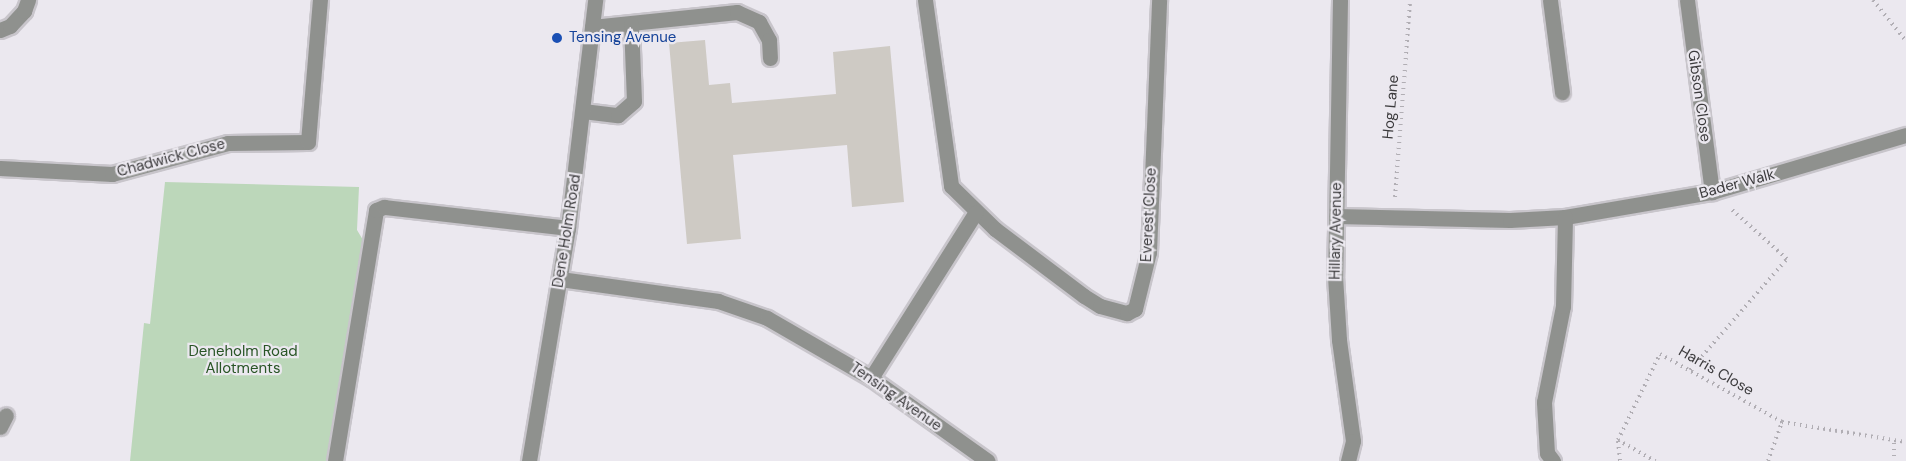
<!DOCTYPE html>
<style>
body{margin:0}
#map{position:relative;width:1906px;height:461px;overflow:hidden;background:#ebe8ef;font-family:"DM Sans",sans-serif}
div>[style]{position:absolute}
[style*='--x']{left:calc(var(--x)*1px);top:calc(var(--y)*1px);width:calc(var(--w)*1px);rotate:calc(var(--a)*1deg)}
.green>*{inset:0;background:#bcd7ba}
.building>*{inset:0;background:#cecac4}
.path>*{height:4px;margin-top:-2px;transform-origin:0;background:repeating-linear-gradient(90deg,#b1aeb4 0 1.5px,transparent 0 6px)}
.roads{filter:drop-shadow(2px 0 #c8c5cb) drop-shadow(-2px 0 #c8c5cb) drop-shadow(0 2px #c8c5cb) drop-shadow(0 -2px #c8c5cb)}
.minor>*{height:15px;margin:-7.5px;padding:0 7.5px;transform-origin:7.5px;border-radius:7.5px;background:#8f918e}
.dots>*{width:16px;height:16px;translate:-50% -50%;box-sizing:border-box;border:3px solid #ebe8ef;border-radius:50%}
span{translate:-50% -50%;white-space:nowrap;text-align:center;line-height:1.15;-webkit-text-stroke:4.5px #ebe8ef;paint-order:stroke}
.transit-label{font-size:15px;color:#164399}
.left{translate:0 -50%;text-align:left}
.street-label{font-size:15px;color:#3c3b3d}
.park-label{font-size:15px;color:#295526}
</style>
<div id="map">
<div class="green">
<div style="clip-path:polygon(165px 182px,359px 187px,357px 230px,363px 240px,330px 461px,130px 461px,144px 323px,150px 324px)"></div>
</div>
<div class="building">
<div style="clip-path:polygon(705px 40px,709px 85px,730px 83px,732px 103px,836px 94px,833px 52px,890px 46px,904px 202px,852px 207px,847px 145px,733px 155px,741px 239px,687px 244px,669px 43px)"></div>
</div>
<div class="path">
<div style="--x:1873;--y:0;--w:53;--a:51.2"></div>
<div style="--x:1395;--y:197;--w:198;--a:-85.6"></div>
<div style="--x:1690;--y:370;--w:147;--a:-48.9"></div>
<div style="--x:1787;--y:259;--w:75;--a:-138.2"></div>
<div style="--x:1618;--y:440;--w:96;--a:-64"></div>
<div style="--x:1660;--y:354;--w:140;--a:29.1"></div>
<div style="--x:1782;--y:422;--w:126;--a:9.2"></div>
<div style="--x:1618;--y:440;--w:43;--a:29.6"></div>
<div style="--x:1618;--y:441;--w:20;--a:84"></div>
<div style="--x:1894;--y:443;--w:18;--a:90"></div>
<div style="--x:1768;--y:461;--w:41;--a:-70.3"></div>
</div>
<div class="roads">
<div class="minor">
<div style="--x:925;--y:0;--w:188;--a:82"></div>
<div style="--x:951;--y:186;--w:62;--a:44.3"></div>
<div style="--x:995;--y:229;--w:111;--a:37"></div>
<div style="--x:1084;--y:296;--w:19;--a:32"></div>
<div style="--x:1100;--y:306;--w:28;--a:15"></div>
<div style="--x:1127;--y:313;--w:9;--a:-27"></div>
<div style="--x:1135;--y:309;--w:59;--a:-76.2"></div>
<div style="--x:1149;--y:252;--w:252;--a:-87.7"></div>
<div style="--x:1340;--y:0;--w:276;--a:91"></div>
<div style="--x:1335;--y:276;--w:64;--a:86.4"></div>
<div style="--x:1339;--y:340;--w:102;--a:82.1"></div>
<div style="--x:1353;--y:441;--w:21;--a:104"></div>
<div style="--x:1550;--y:0;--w:93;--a:82.6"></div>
<div style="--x:1687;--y:0;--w:194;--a:82.6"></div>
<div style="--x:592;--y:27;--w:146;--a:-5.9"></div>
<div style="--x:737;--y:12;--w:24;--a:24"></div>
<div style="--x:759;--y:22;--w:21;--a:61"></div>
<div style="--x:769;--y:40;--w:18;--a:87"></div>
<div style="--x:0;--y:30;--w:11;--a:-22"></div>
<div style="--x:10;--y:26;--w:21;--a:-47"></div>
<div style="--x:24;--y:11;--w:12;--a:-70"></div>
<div style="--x:583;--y:111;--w:35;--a:7"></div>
<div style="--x:618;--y:115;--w:21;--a:-41"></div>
<div style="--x:634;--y:101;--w:77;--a:-92.2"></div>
<div style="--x:0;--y:168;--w:112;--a:3.1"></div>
<div style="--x:112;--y:174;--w:120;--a:-15"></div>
<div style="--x:228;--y:143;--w:80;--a:-0.7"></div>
<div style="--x:308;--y:142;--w:143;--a:-85.2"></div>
<div style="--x:1336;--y:216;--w:174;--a:1.3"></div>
<div style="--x:1510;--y:220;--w:55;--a:-3.1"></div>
<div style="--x:1565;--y:217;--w:149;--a:-9.7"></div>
<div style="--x:1712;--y:192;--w:202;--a:-16.4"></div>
<div style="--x:560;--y:279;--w:160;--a:7.9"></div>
<div style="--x:718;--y:301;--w:52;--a:19.1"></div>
<div style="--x:767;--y:318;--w:120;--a:30"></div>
<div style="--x:871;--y:378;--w:143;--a:35.4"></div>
<div style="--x:871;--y:378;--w:196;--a:-57.7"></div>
<div style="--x:0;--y:427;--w:13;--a:-63"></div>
<div style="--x:335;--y:461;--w:254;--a:-80.7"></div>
<div style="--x:376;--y:210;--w:9;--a:-21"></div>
<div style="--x:384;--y:207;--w:185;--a:6.5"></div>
<div style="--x:529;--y:461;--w:236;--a:-80.5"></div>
<div style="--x:568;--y:228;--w:230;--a:-83.2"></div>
<div style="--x:1553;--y:461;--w:10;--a:-127"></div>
<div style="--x:1547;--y:453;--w:51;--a:-93.4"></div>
<div style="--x:1544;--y:402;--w:98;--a:-78.8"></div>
<div style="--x:1563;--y:306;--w:89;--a:-88.7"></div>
</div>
</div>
<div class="dots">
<div style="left:557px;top:38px;background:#1a4fb4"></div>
</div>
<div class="transit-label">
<span class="left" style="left:569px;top:38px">Tensing Avenue</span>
</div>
<div class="street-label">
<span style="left:1699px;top:96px;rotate:82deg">Gibson Close</span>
<span style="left:1391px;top:107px;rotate:-85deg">Hog Lane</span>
<span style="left:171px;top:158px;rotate:-15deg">Chadwick Close</span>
<span style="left:1737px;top:184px;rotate:-15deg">Bader Walk</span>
<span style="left:1149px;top:215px;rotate:-87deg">Everest Close</span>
<span style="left:567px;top:231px;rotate:-81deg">Dene Holm Road</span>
<span style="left:1336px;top:231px;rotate:-89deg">Hillary Avenue</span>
<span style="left:1716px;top:371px;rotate:30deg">Harris Close</span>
<span style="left:896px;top:397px;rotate:35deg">Tensing Avenue</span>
</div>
<div class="park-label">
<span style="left:243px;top:360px">Deneholm Road<br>Allotments</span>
</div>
</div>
